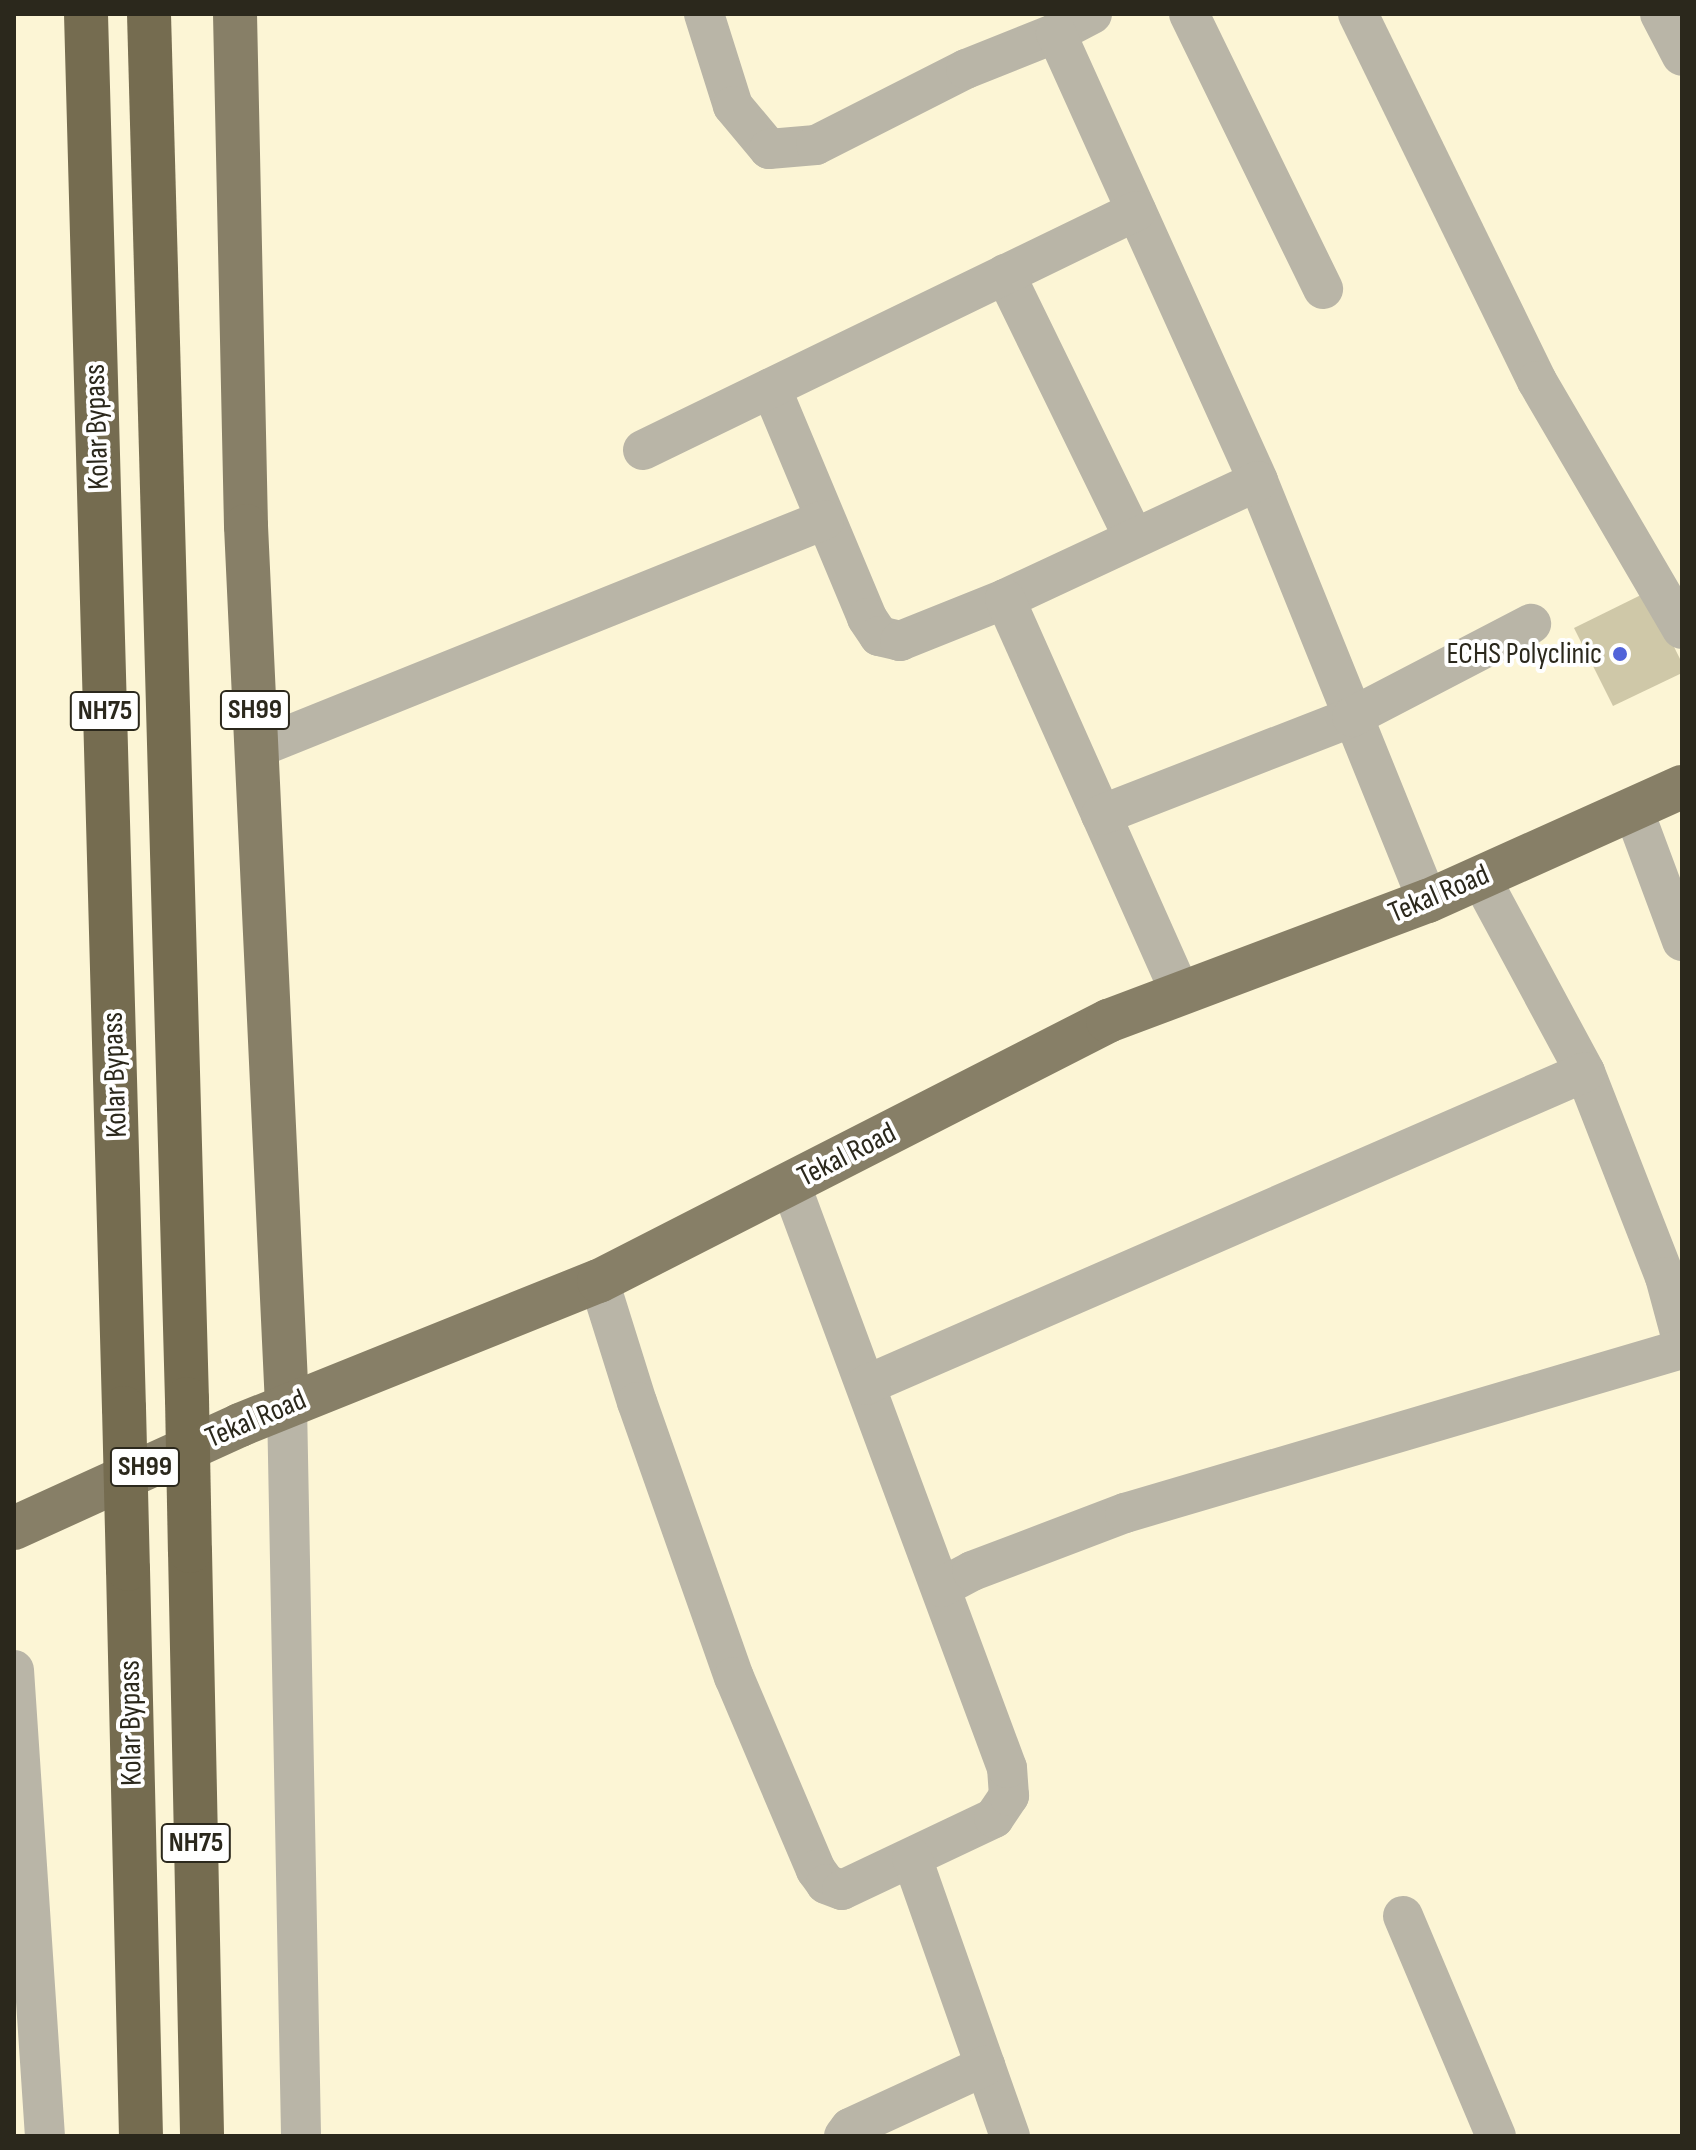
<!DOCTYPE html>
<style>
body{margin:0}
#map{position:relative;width:1696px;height:2150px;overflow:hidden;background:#fcf5d5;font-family:"Sofia Sans Condensed",sans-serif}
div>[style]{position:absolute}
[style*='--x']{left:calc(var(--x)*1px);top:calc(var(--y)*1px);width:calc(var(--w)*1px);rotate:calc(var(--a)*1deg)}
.building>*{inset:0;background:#cfc8a8}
.minor>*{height:40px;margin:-20px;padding:0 20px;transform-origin:20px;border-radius:20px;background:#b9b5a7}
.major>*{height:44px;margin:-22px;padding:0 22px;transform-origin:22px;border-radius:22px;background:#877f67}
.highway>*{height:44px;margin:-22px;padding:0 22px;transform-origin:22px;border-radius:22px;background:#756c50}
.highway-bridge>*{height:44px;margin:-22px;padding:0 22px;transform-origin:22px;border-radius:22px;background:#756c50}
.dots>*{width:22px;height:22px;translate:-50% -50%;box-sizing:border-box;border:4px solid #fff;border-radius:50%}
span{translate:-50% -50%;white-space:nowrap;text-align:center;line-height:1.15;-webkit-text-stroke:8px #fff;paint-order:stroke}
.shield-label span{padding:2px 6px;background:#fff;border:2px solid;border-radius:6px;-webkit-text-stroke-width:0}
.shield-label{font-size:28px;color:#2b281c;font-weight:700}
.street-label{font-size:30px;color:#2b281c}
.poi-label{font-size:30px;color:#2b281c}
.right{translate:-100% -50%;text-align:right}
.frame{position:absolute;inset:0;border:16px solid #2b281c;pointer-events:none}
</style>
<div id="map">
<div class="building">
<div style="clip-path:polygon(1647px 592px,1682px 663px,1682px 673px,1613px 706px,1574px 628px)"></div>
</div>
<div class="minor">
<div style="--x:704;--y:14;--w:96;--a:72.5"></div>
<div style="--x:733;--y:106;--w:56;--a:50.1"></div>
<div style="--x:769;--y:149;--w:47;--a:-4.9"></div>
<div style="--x:816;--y:145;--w:168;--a:-26.9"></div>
<div style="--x:966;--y:69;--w:97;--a:-21.8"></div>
<div style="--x:1092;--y:14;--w:41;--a:152.2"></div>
<div style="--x:1056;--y:33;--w:491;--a:65.7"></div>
<div style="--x:1258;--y:481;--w:453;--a:68"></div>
<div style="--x:1189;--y:14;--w:306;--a:64"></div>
<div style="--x:1358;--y:14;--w:408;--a:64"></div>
<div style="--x:1537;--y:381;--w:287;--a:59.7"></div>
<div style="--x:1660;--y:14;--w:47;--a:62.4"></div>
<div style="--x:1005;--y:274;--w:294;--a:64"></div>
<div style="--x:771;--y:388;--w:249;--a:67.3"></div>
<div style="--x:867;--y:618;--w:22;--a:56"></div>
<div style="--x:879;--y:636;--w:22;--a:13"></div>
<div style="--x:900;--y:641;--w:113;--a:-21.8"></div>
<div style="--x:1005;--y:599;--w:279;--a:-25"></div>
<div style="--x:643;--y:450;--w:548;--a:-25.86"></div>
<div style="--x:1005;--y:599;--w:432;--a:66"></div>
<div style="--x:257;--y:748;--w:611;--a:-21.91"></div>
<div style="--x:1633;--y:809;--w:141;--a:69.6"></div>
<div style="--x:1101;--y:815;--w:269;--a:-21.3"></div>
<div style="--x:1352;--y:717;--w:202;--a:-27.5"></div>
<div style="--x:1480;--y:877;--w:221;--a:61.7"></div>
<div style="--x:1585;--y:1072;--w:220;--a:68.7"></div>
<div style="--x:1665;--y:1277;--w:65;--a:74.9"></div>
<div style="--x:599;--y:1281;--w:127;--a:72.6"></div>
<div style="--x:637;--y:1402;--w:292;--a:70.6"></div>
<div style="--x:734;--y:1677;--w:210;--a:67"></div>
<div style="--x:816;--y:1870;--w:17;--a:54"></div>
<div style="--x:826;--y:1884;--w:17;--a:21"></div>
<div style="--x:842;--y:1890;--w:168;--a:-25.3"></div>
<div style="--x:994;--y:1818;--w:27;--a:-56"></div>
<div style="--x:1009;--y:1796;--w:28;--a:-94"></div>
<div style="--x:1007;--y:1768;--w:624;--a:-110.35"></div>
<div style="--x:866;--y:1385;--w:784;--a:-23.52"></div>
<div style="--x:287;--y:1405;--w:731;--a:88.9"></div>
<div style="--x:942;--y:1587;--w:34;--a:-28"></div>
<div style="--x:972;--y:1571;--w:164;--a:-20.8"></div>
<div style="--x:1125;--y:1513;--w:581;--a:-16.41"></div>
<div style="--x:14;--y:1670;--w:467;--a:86.2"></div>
<div style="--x:912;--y:1858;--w:295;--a:70.6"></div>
<div style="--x:1403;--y:1916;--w:239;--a:67.1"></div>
<div style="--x:844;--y:2136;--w:10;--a:-53"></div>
<div style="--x:850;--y:2128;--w:149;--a:-24.7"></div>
</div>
<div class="major">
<div style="--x:235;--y:14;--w:512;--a:88.77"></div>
<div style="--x:246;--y:526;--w:880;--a:87.33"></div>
<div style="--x:14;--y:1528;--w:248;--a:-24.5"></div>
<div style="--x:240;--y:1425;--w:387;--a:-21.9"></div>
<div style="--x:599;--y:1281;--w:572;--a:-27.06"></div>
<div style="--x:1108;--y:1021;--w:342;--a:-20.6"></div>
<div style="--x:1428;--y:901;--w:278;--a:-24.2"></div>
</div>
<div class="highway">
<div style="--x:86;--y:14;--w:1395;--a:88.44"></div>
<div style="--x:149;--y:14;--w:1386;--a:88.43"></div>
<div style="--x:190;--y:1551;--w:585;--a:88.82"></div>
<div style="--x:128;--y:1569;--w:567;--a:88.69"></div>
</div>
<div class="highway-bridge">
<div style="--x:187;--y:1399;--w:152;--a:88.9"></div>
<div style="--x:124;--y:1408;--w:161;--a:88.6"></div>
</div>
<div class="dots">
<div style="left:1620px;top:654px;background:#5163d9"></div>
</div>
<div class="shield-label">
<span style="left:255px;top:710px">SH99</span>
<span style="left:105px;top:711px">NH75</span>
<span style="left:145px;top:1467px">SH99</span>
<span style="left:196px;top:1843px">NH75</span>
</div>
<div class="street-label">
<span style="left:97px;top:427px;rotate:-92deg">Kolar Bypass</span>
<span style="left:1439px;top:894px;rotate:-23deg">Tekal Road</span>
<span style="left:115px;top:1075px;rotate:-92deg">Kolar Bypass</span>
<span style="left:847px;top:1155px;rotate:-27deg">Tekal Road</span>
<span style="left:256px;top:1419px;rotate:-23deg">Tekal Road</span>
<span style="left:131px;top:1723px;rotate:-91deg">Kolar Bypass</span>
</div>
<div class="poi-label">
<span class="right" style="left:1602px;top:654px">ECHS Polyclinic</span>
</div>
<div class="frame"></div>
</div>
